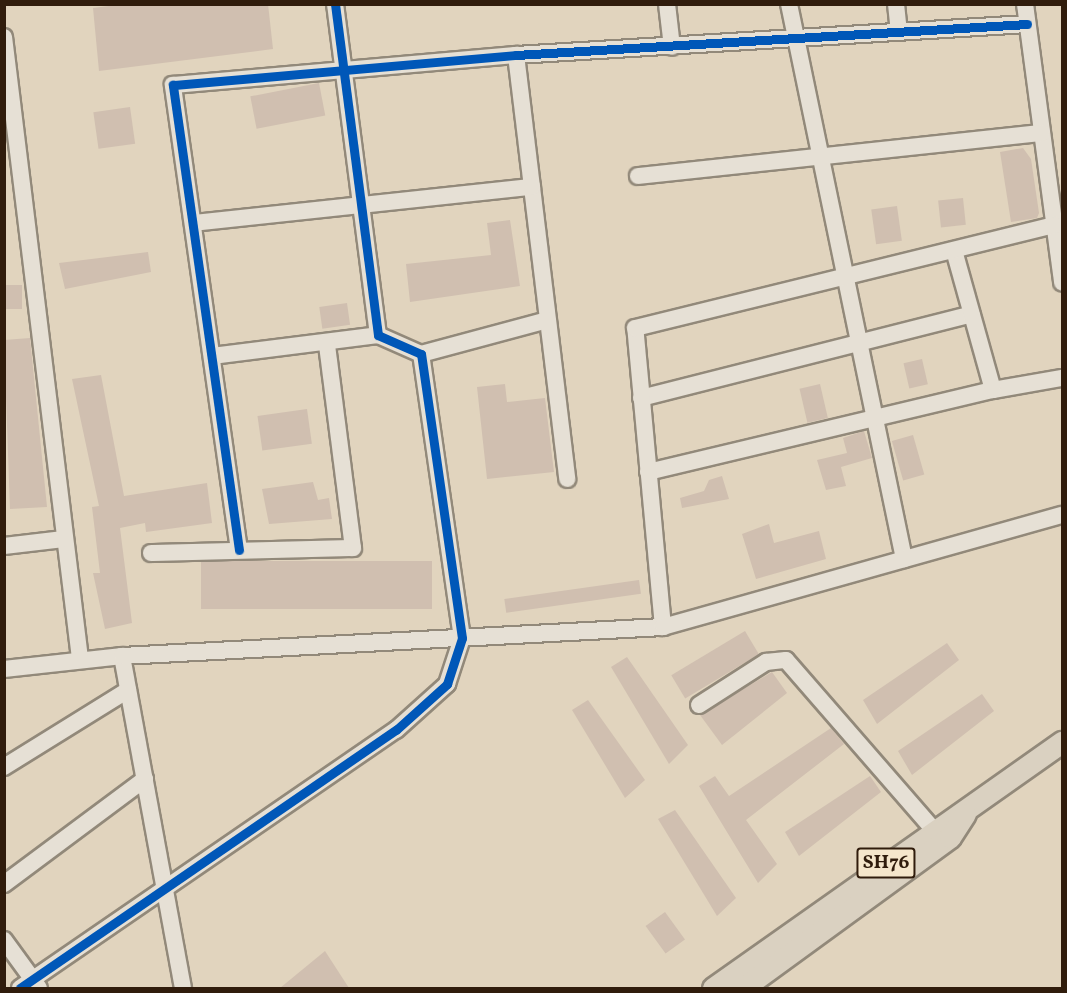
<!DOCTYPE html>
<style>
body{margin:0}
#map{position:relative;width:1067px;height:993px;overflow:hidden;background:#e1d4be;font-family:Vollkorn,serif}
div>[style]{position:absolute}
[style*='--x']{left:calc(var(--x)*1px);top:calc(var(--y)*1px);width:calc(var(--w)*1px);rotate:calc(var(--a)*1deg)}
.building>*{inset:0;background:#d0bfb0;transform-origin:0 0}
.roads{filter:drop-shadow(2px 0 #92897a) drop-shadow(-2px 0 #92897a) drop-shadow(0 2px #92897a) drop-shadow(0 -2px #92897a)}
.minor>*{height:16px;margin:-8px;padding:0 8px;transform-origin:8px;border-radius:8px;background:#e6e0d5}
.major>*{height:21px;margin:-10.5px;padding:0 10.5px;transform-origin:10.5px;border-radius:10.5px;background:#dad1c1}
.cycleway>*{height:9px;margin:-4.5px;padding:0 4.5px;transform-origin:4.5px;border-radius:4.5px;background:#0057b8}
span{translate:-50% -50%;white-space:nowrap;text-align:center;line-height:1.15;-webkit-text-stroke:4.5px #f5e6cb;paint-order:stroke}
.shield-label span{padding:2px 4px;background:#f5e6cb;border:2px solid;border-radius:4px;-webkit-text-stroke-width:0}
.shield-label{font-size:20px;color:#301c0c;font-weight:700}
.frame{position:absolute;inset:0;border:6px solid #301c0c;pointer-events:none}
</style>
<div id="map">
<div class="building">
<div style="clip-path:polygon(124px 4px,268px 4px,273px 49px,99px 71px,93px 8px)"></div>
<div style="left:319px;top:83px;width:33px;height:70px;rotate:79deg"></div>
<div style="left:130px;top:107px;width:37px;height:37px;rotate:82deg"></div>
<div style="clip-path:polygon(1023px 148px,1031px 159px,1039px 213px,1037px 218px,1011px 222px,1000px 152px)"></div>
<div style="left:963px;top:198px;width:27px;height:25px;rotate:84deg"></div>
<div style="left:897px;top:206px;width:35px;height:26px;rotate:82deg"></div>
<div style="clip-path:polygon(510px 220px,520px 286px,410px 302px,406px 264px,491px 255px,487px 223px)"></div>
<div style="clip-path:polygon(148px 252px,151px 272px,65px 289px,59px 263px)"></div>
<div style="left:22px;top:285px;width:24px;height:18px;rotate:90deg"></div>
<div style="left:347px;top:303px;width:22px;height:28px;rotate:82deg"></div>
<div style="clip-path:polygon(30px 338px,47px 507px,10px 509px,4px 340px)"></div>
<div style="left:922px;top:359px;width:26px;height:19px;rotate:77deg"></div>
<div style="clip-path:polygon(101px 375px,124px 496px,207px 483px,212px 523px,146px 532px,145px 523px,120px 528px,132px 623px,105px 629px,93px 573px,100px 573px,92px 507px,99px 506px,72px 379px)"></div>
<div style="clip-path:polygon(505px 384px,507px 402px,545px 398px,554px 472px,487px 479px,477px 387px)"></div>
<div style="left:820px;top:384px;width:35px;height:21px;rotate:77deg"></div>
<div style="left:307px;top:409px;width:35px;height:50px;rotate:82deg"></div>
<div style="clip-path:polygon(864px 431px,872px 458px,841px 467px,846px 486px,826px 490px,817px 460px,847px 453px,843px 438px)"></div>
<div style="left:913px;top:435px;width:41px;height:22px;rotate:74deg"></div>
<div style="clip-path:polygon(722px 476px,729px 499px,682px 508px,680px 498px,704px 491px,709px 480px)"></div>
<div style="clip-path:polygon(313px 482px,318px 500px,329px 498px,332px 519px,269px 524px,262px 489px)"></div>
<div style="clip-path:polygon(769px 524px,774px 543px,819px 531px,826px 559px,756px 579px,742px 534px)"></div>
<div style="left:432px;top:561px;width:48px;height:231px;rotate:90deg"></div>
<div style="left:639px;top:580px;width:14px;height:136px;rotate:82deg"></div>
<div style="left:745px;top:631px;width:27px;height:86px;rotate:59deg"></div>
<div style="clip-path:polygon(947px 643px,959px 660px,877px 724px,863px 700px)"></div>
<div style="clip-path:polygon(627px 657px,688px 745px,669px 764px,611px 667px)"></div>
<div style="clip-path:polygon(772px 672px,787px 693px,722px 745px,700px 715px)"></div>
<div style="clip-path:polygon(982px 694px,994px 711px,912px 775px,898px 751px)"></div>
<div style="clip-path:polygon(588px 700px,645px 780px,625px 798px,572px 710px)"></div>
<div style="clip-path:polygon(831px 728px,844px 744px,746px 820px,777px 864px,758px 883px,699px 786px,715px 776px,729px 796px)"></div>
<div style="clip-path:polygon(870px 776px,881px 792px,799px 856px,785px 832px)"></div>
<div style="clip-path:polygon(675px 810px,736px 898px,717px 916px,658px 819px)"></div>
<div style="left:665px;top:912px;width:34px;height:24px;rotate:54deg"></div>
<div style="clip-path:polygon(325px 951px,349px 988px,280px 988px)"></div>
</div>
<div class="roads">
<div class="minor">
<div style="--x:667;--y:4;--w:43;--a:83.4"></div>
<div style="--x:789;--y:4;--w:567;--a:78.29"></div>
<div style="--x:896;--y:4;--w:28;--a:84"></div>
<div style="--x:1025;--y:4;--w:281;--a:82.4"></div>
<div style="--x:4;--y:37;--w:627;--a:83.03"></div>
<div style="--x:516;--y:55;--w:427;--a:83.1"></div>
<div style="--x:638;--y:176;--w:406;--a:-6.1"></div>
<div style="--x:193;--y:223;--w:341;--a:-6.1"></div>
<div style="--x:421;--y:354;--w:131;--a:-15"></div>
<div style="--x:212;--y:356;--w:167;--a:-7.2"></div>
<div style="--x:993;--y:390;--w:70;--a:-9.9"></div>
<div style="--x:641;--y:398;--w:341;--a:-14.2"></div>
<div style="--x:648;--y:472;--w:355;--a:-13.4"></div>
<div style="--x:993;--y:390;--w:145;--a:-105.6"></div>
<div style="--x:4;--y:546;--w:60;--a:-6.7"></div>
<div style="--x:239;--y:550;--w:470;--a:-98.1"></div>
<div style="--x:173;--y:85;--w:344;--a:-5"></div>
<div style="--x:516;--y:55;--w:512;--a:-3.47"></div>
<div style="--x:151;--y:553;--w:202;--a:-1.4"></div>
<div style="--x:353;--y:548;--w:206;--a:-97.3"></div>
<div style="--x:663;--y:627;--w:300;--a:-95.3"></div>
<div style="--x:635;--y:328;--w:432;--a:-13.8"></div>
<div style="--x:122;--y:656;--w:338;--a:79.6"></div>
<div style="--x:4;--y:669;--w:119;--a:-6.3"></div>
<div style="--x:122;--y:656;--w:542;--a:-3.07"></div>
<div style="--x:663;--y:627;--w:414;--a:-15.7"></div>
<div style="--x:699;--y:705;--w:80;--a:-32.7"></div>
<div style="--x:766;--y:662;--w:20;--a:-6"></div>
<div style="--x:786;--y:660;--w:224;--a:49"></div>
<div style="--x:4;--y:767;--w:146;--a:-31.8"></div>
<div style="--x:4;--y:884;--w:176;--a:-36.7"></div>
<div style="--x:4;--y:940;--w:59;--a:53.9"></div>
<div style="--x:20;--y:988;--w:456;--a:-34.5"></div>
<div style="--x:396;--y:730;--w:69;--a:-42"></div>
<div style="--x:447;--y:684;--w:48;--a:-71.9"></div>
<div style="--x:462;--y:638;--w:287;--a:-98.2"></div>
<div style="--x:421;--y:354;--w:47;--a:-156.2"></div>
<div style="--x:378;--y:335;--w:334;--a:-97.4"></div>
</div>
<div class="major">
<div style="--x:713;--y:988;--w:427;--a:-35.2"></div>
<div style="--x:743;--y:988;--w:256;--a:-36.1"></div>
<div style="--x:950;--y:837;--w:27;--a:-57"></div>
</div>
</div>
<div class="cycleway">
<div style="--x:239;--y:550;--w:470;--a:-98.1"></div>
<div style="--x:173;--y:85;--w:344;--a:-5"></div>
<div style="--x:516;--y:55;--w:512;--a:-3.47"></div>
<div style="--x:20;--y:988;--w:456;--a:-34.5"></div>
<div style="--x:396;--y:730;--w:69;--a:-42"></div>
<div style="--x:447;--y:684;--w:48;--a:-71.9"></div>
<div style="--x:462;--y:638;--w:287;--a:-98.2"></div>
<div style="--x:421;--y:354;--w:47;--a:-156.2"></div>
<div style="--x:378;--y:335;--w:334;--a:-97.4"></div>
</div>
<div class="shield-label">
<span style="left:886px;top:863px">SH76</span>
</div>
<div class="frame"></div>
</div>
